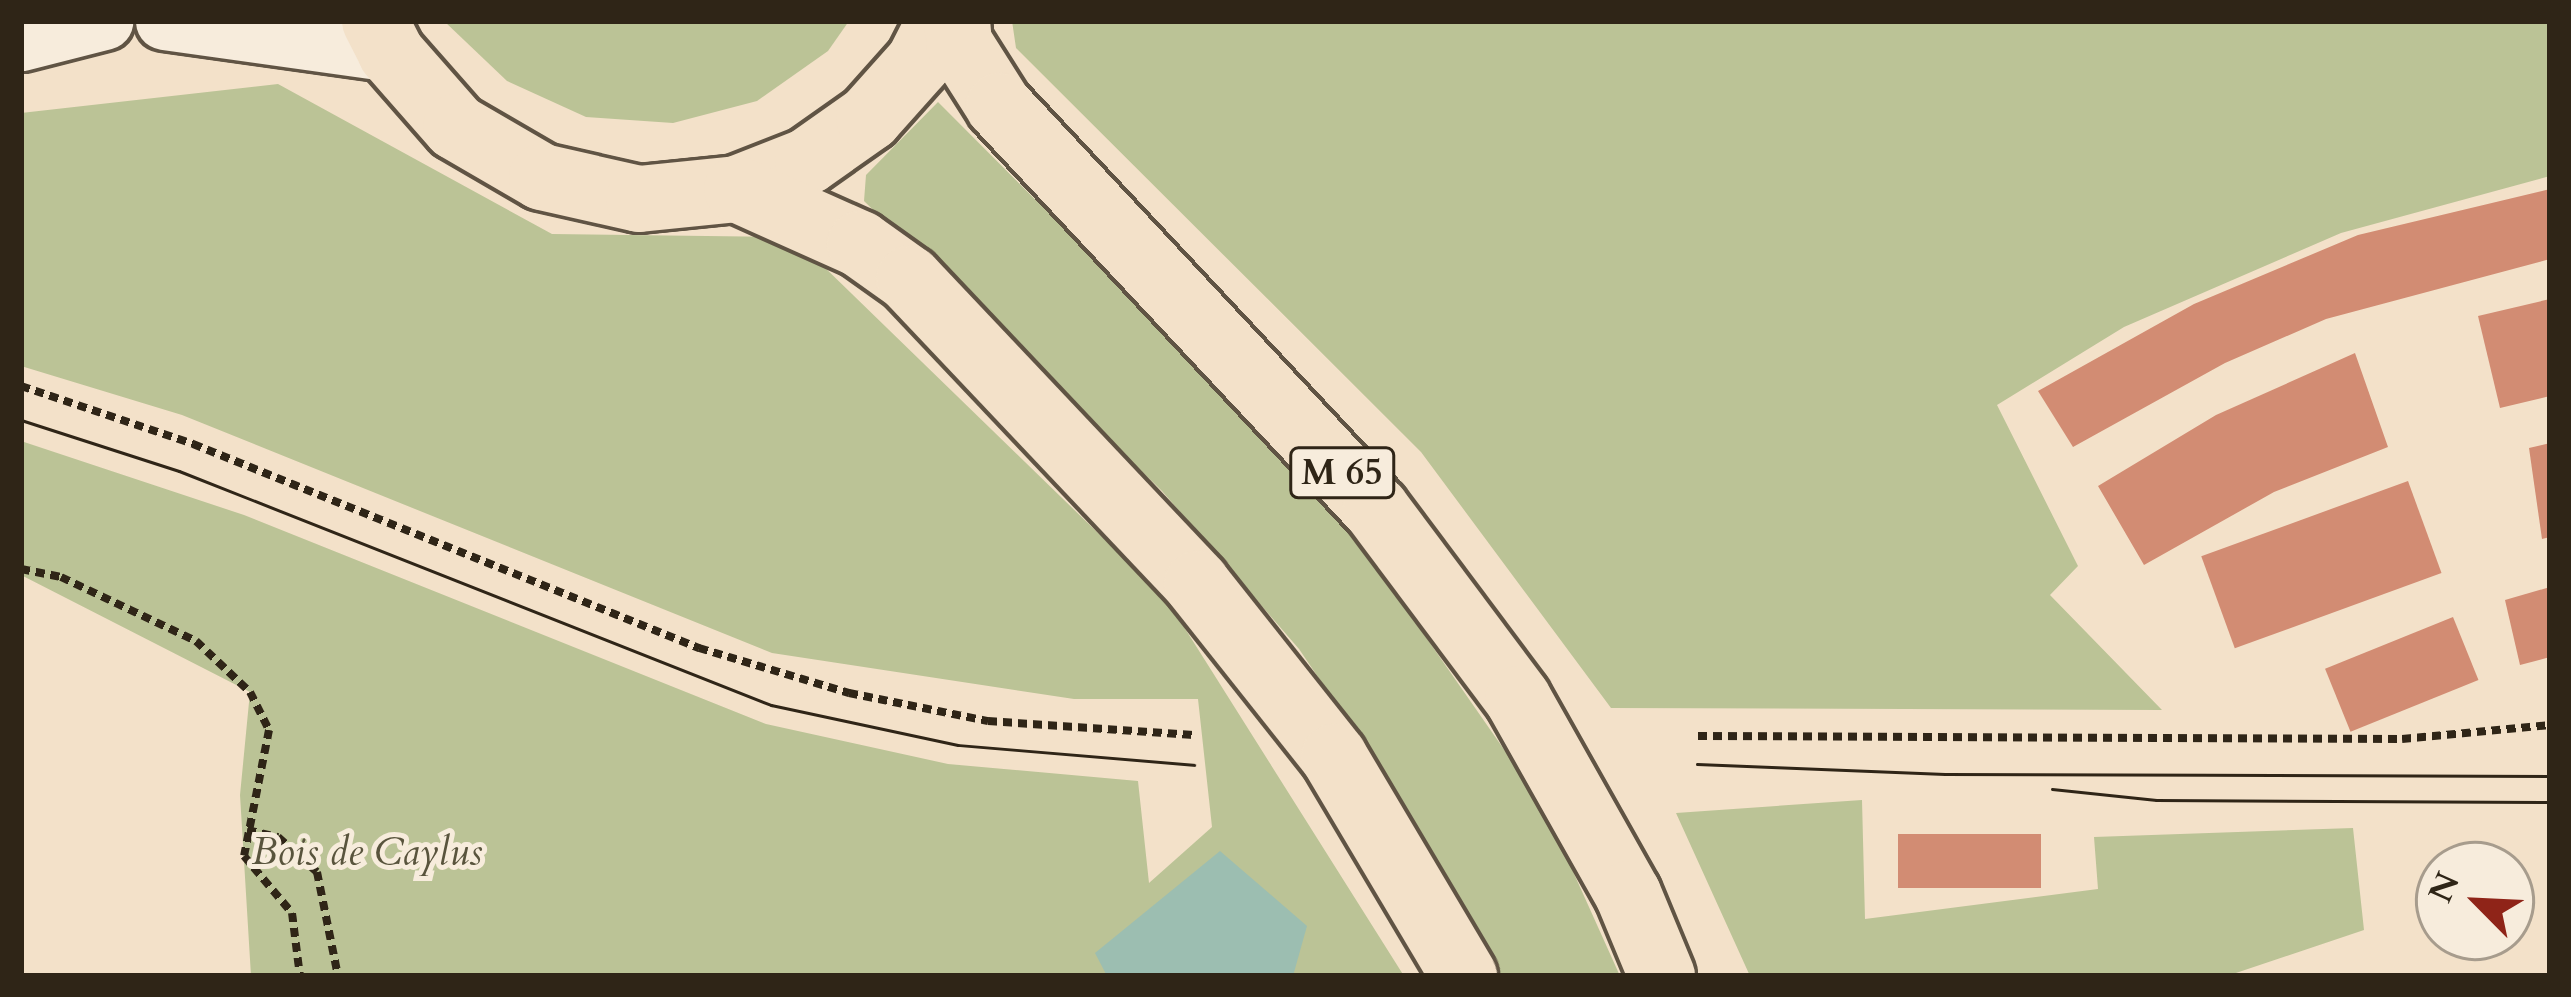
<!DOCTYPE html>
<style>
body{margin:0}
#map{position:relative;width:2571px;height:997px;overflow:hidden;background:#f3e1c9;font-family:Cardo,serif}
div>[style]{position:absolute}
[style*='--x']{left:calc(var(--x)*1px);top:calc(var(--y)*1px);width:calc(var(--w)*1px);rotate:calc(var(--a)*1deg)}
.green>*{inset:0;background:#bbc396}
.water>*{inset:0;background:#9cbeb1}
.building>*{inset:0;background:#d28c73;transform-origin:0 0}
.path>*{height:8px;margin-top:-4px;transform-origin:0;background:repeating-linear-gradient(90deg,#2f2517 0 9px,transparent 0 15px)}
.roads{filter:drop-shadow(3px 0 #605444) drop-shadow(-3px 0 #605444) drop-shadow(0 3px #605444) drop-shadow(0 -3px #605444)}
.minor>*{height:57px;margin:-28.5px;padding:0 28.5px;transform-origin:28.5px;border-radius:28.5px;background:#f7ecdc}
.major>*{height:66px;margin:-33px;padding:0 33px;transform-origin:33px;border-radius:33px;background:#f3e1c9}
.tram>*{height:3px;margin:-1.5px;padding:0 1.5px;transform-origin:1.5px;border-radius:1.5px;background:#2f2517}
span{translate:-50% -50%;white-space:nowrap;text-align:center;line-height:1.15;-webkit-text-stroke:10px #f7ecdc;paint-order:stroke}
.shield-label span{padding:3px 9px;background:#f7ecdc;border:3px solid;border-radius:9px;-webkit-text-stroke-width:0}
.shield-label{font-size:36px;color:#2f2517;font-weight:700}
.park-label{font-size:39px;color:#59543d;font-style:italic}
.frame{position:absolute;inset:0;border:24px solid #2f2517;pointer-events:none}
.north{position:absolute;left:2415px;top:841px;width:120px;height:120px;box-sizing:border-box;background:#f7ecdc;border:3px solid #a79c8d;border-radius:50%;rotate:294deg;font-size:33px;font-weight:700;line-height:48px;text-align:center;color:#2f2517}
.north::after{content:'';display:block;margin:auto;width:42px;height:54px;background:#8f2418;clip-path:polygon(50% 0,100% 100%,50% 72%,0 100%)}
</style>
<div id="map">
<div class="green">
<div style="clip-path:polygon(444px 21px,849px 21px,828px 51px,757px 101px,673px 123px,586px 117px,507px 81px)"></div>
<div style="clip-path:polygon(1012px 21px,2550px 21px,2550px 176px,2341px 233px,2124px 327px,1997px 405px,2078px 566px,2050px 595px,2162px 710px,1611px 708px,1421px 452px,1016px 48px)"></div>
<div style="clip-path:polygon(278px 84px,552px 234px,774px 237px,817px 260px,1167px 600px,1404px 976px,251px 976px,240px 795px,250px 692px,21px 575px,21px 441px,244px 515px,766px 724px,948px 764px,1138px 781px,1149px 883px,1212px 827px,1198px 699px,1074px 699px,772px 653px,182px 415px,21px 366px,21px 113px)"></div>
<div style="clip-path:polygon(938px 102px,1251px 416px,1359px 541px,1544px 807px,1620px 976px,1501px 976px,1386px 777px,1299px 649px,1162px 491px,864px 201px,866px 175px)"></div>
<div style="clip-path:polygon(1862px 800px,1865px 919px,2098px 889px,2094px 837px,2353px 828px,2364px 930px,2227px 976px,1750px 976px,1676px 813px)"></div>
</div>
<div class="water">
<div style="clip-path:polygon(1220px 851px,1307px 926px,1293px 976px,1107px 976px,1095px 953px)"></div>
</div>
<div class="building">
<div style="clip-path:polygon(2550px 189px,2550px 259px,2326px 319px,2225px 363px,2073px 447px,2038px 391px,2194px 304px,2358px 235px)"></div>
<div style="clip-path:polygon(2550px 299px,2550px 396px,2500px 408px,2478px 316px)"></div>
<div style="clip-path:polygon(2355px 353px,2388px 447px,2274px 492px,2144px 565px,2098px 486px,2216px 415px)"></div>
<div style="clip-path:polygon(2550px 443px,2550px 537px,2542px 539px,2529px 448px)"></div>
<div style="left:2408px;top:481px;width:98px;height:220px;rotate:70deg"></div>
<div style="clip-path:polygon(2550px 587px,2550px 657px,2520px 665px,2505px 600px)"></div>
<div style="left:2453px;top:617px;width:68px;height:138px;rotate:68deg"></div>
<div style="left:2041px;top:834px;width:54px;height:143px;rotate:90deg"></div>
</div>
<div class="path">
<div style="--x:21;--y:386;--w:182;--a:18.6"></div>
<div style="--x:193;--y:444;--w:546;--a:21.96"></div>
<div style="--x:699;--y:648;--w:157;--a:16.7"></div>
<div style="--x:849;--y:693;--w:142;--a:11.4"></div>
<div style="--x:988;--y:721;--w:206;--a:3.9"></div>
<div style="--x:21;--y:569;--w:41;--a:11.3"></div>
<div style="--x:61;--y:577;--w:149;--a:25.4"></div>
<div style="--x:196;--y:641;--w:74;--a:43.4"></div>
<div style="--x:250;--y:692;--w:42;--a:63.4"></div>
<div style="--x:269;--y:730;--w:128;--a:101.2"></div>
<div style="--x:244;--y:856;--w:75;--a:49.9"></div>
<div style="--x:292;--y:913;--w:64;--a:82.8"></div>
<div style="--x:1698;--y:736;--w:704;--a:0.24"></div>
<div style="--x:2402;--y:739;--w:149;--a:-5.4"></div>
<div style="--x:247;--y:830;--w:32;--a:13"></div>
<div style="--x:278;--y:837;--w:52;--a:41.9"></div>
<div style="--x:317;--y:872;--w:106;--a:78.6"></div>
</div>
<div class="roads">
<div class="minor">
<div style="--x:164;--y:21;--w:229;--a:8"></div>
<div style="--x:21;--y:42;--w:86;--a:-14.2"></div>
</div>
<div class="major">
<div style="--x:375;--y:21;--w:36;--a:63"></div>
<div style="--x:391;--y:53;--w:98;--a:48.7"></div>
<div style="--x:456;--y:127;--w:99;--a:30.2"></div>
<div style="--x:542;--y:177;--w:99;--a:12.8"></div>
<div style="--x:639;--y:199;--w:99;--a:-5.8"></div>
<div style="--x:737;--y:189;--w:76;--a:-21.5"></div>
<div style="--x:808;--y:161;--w:75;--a:-35.2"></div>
<div style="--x:869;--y:118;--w:75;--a:-48.2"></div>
<div style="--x:919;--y:62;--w:46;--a:-62.9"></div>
<div style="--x:957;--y:21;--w:22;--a:85"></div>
<div style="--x:959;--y:43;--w:75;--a:57.6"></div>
<div style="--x:999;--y:106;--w:552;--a:46.91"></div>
<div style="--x:1376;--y:509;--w:237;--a:53.2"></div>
<div style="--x:1518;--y:699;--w:224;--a:60.6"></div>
<div style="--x:1628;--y:894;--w:89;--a:67.5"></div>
<div style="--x:737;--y:189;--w:135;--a:24.1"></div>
<div style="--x:860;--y:244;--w:60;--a:35.5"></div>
<div style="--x:909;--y:279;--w:419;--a:46.6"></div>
<div style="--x:1197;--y:584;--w:221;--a:51.6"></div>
<div style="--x:1334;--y:757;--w:255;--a:59.3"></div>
</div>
</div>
<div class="tram">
<div style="--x:21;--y:420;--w:166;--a:17.9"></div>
<div style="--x:179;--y:471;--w:637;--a:21.57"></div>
<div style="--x:771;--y:705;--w:191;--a:12.1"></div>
<div style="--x:958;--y:745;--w:237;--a:4.8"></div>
<div style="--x:1697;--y:764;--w:248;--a:2.3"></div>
<div style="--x:1945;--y:774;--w:605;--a:0.19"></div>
<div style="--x:2052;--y:789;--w:105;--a:6"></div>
<div style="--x:2156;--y:800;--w:394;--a:0.3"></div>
</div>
<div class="shield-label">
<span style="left:1342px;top:473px">M 65</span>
</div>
<div class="park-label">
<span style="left:367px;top:852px">Bois de Caylus</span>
</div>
<div class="frame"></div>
<div class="north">N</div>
</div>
